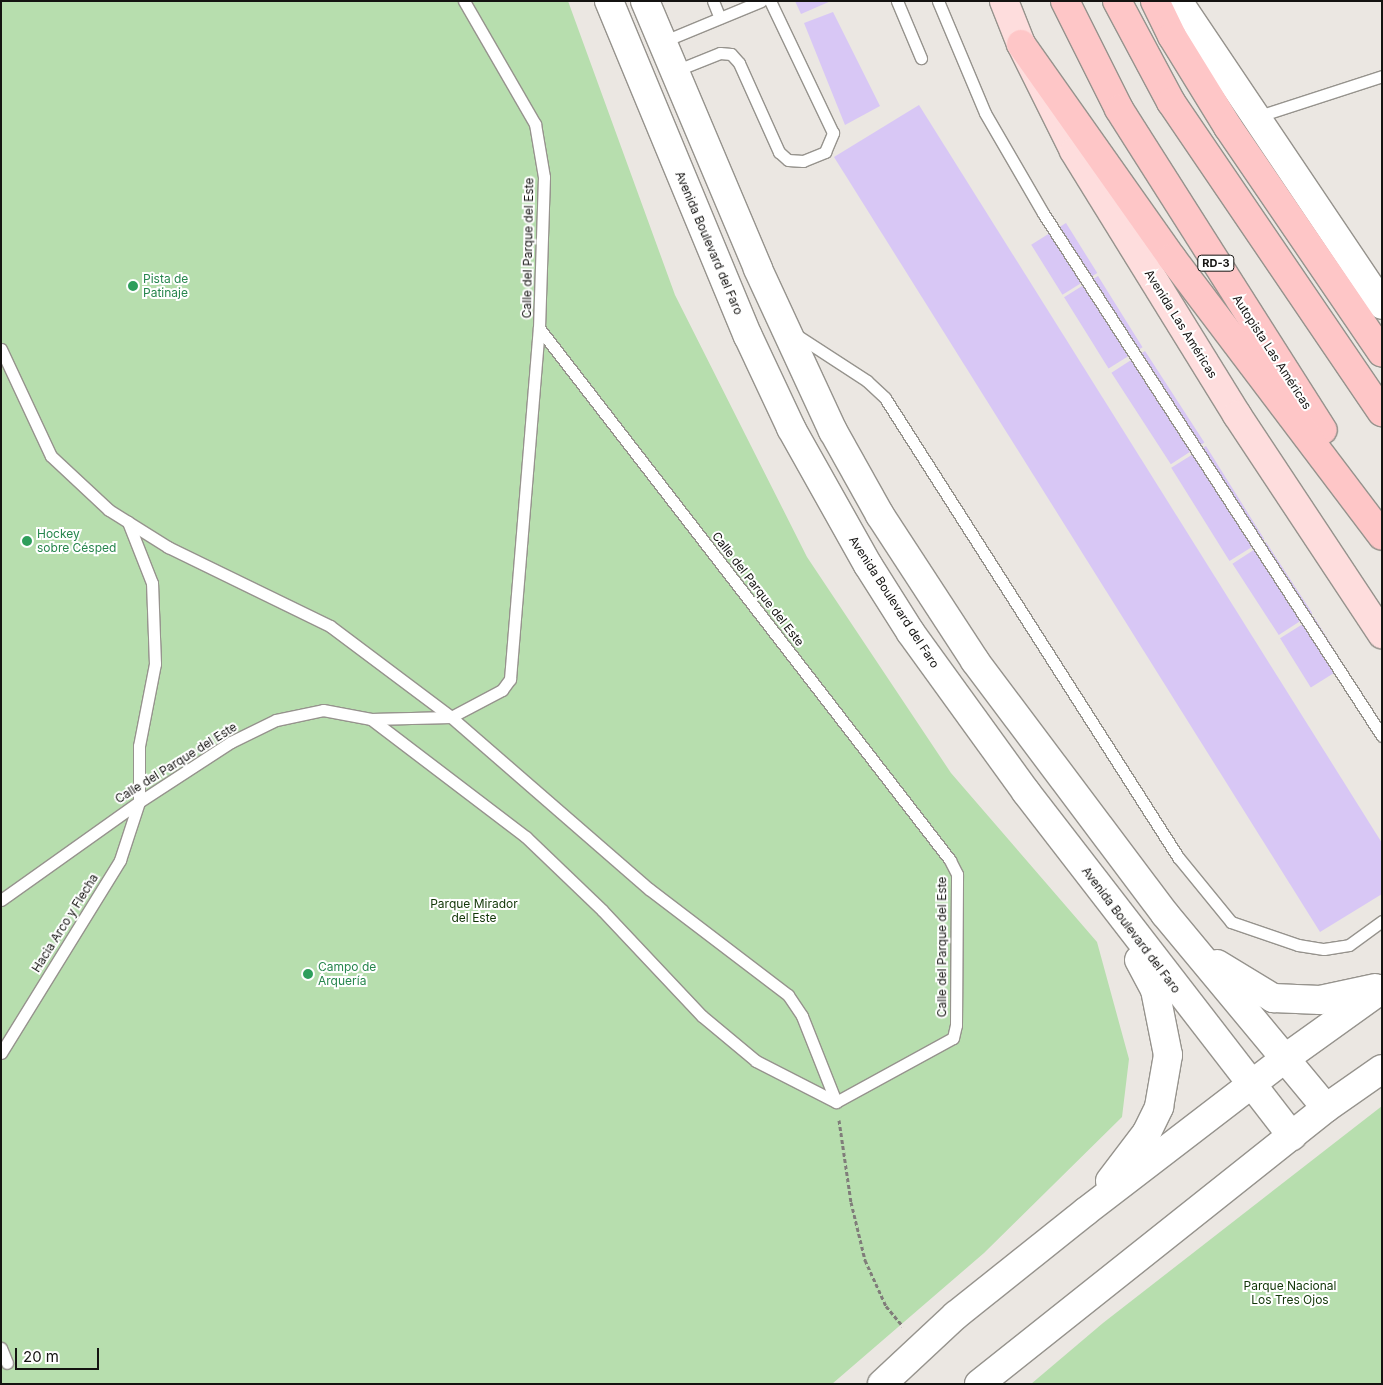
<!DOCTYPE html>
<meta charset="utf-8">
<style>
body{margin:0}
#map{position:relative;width:1383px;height:1385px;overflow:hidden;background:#ebe7e2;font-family:Inter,sans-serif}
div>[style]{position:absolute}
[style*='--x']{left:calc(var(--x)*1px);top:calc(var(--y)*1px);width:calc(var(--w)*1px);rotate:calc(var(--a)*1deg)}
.green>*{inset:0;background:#b7deae}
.building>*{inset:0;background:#d8c7f5;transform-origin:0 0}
.path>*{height:3px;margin-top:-1.5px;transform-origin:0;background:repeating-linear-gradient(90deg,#807d7a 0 4px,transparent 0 6.5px)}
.roads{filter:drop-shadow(1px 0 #96938d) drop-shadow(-1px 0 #96938d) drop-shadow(0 1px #96938d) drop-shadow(0 -1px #96938d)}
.service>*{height:11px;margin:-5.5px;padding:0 5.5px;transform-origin:5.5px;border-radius:5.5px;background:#fff}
.tertiary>*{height:28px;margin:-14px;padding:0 14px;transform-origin:14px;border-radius:14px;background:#fff}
.secondary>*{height:28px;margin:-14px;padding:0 14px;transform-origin:14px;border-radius:14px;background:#fff}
.primary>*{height:28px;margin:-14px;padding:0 14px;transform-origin:14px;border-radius:14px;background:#fedddd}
.motorway>*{height:28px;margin:-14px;padding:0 14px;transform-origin:14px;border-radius:14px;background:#fec6c7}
.dots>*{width:14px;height:14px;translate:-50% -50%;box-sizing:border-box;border:2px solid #fff;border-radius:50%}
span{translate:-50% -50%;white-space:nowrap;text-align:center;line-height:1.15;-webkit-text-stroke:4px #fff;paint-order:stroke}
.shield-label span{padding:1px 4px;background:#fff;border:1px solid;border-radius:4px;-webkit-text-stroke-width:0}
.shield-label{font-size:11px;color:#141311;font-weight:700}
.street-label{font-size:12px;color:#141311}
.leisure-label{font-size:12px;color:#27864d}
.left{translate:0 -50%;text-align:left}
.park-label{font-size:12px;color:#113607}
.frame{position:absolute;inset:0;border:2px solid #141311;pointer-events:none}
.scale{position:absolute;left:15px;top:1348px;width:84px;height:22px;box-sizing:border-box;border:2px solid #141311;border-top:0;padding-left:6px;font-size:15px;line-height:18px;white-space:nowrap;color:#141311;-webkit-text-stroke:4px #fff;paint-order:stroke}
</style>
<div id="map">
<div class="green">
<div style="clip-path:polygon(1px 1px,568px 1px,675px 295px,807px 557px,951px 773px,1097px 942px,1129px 1059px,1122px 1117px,984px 1253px,832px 1384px,1px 1384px)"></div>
<div style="clip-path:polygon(1382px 1106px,1382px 1384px,1031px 1384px,1103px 1323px)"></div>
</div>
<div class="building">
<div style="clip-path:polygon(795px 1px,831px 1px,801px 14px)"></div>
<div style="clip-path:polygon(833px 12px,880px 106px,845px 125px,804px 23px)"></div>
<div style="clip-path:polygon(919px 105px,1382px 843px,1382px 894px,1320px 932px,834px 157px)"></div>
<div style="left:1066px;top:223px;width:59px;height:41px;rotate:58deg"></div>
<div style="left:1098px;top:276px;width:84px;height:40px;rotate:58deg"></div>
<div style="left:1145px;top:351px;width:109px;height:40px;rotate:57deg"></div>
<div style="left:1206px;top:446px;width:110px;height:41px;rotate:58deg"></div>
<div style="left:1266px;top:542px;width:85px;height:40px;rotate:57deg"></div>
<div style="left:1314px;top:617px;width:58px;height:40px;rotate:58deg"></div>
</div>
<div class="path">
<div style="--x:839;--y:1120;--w:83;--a:81.7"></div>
<div style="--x:851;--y:1202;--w:60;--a:76.4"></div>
<div style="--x:865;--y:1260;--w:51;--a:65.5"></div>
<div style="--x:886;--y:1306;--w:26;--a:50"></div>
</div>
<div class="roads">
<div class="service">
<div style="--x:713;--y:1;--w:18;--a:68"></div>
<div style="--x:897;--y:1;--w:62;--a:67.2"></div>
<div style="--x:938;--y:1;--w:121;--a:67.2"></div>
<div style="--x:985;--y:113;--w:116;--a:59.9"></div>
<div style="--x:1043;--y:213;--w:623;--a:57.05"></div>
<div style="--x:662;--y:42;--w:107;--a:-22.5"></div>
<div style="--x:675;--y:71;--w:48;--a:-21.8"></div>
<div style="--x:720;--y:53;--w:11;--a:5"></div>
<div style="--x:731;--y:54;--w:12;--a:48"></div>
<div style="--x:739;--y:63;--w:98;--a:65.8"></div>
<div style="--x:779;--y:152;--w:12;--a:42"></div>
<div style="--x:788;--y:160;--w:15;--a:4"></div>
<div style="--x:803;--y:161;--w:24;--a:-22"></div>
<div style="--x:825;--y:152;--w:21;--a:-67"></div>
<div style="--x:833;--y:133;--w:146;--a:-115.5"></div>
<div style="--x:1256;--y:117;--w:133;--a:-18"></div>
<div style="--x:795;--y:334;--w:86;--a:33.1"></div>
<div style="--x:867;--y:381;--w:25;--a:43"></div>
<div style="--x:885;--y:398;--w:545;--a:57.45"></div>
<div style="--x:1178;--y:857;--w:84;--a:50.8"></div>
<div style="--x:1231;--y:922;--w:71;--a:18.9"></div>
<div style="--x:1298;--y:945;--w:26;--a:9"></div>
<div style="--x:1324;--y:949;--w:25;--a:-9"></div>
<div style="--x:1349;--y:945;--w:41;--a:-36"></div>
<div style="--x:1;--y:349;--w:118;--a:65"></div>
<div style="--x:51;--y:456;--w:79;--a:43"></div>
<div style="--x:109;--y:510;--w:70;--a:32.1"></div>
<div style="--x:168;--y:547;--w:180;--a:26"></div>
<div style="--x:330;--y:626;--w:151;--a:36.9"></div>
<div style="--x:451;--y:717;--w:58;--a:-27.9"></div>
<div style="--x:502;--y:690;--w:14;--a:-54"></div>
<div style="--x:510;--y:679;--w:352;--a:-85.3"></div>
<div style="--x:371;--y:719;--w:195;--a:37.3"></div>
<div style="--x:526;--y:837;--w:105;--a:43.8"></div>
<div style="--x:602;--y:910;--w:146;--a:46.7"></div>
<div style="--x:702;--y:1016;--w:70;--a:39.8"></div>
<div style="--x:756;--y:1061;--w:90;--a:27.1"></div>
<div style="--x:1;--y:900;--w:169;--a:-35.4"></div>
<div style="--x:139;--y:802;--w:110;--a:-33.1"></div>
<div style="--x:231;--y:742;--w:50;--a:-26.1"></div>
<div style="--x:276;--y:720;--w:48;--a:-12"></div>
<div style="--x:323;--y:710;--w:49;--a:10.6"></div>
<div style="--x:371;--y:719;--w:80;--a:-1.4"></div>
<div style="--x:451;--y:717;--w:262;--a:41"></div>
<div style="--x:649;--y:889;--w:175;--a:37.3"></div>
<div style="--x:788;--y:995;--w:25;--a:56"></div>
<div style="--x:802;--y:1016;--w:92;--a:68.4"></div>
<div style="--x:836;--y:1102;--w:133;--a:-28.7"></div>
<div style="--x:953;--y:1038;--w:13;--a:-77"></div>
<div style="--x:956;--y:1025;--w:151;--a:-89.6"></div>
<div style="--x:957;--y:874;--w:16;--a:-117"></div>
<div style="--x:950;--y:860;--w:672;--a:-127.69"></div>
<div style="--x:539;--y:328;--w:151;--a:-88.1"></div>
<div style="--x:544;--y:177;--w:54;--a:-99.6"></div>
<div style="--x:535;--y:124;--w:142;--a:-120"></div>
<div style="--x:1;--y:1053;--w:227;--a:-58.3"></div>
<div style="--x:120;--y:860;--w:61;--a:-71.9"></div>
<div style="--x:139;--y:802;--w:56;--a:-90"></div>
<div style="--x:139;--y:746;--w:84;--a:-79"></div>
<div style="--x:155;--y:664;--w:81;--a:-92.1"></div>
<div style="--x:152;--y:583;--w:66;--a:-111.5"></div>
<div style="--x:1;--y:1348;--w:16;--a:68"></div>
</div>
<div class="tertiary">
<div style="--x:609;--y:1;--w:363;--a:67.5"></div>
<div style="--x:748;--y:336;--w:102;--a:64.9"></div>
<div style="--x:791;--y:428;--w:157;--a:60.7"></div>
<div style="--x:868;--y:565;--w:80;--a:57.7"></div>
<div style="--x:911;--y:633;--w:196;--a:54.1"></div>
<div style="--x:1026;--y:792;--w:435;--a:52.3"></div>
<div style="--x:645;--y:1;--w:291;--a:67.1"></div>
<div style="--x:758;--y:269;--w:179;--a:65.2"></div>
<div style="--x:833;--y:431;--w:96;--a:60.8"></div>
<div style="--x:880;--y:515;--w:174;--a:56.9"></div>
<div style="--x:975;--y:661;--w:316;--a:53.1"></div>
<div style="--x:1165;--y:914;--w:252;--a:50.3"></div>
<div style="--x:1217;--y:964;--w:66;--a:31.3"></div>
<div style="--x:1273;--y:998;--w:47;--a:2.4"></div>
<div style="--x:1320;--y:1000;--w:56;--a:-12.3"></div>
<div style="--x:1110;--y:1181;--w:61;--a:-52.9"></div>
<div style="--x:1147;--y:1132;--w:28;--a:-64"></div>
<div style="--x:1159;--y:1107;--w:53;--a:-80.2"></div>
<div style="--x:1168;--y:1055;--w:66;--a:-101.3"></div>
<div style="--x:1155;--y:990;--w:34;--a:-118"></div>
<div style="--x:882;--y:1384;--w:101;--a:-43"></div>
<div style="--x:956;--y:1315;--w:165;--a:-38.6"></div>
<div style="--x:1085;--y:1212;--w:255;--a:-37.5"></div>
<div style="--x:1287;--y:1057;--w:117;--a:-35.6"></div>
<div style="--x:979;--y:1384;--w:443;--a:-38.5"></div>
<div style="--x:1326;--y:1108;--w:68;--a:-34.9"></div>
</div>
<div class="secondary">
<div style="--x:1178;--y:1;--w:366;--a:56.1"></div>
</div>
<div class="primary">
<div style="--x:1004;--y:1;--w:46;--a:68.4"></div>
<div style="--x:1021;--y:44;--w:119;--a:63.6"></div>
<div style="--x:1074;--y:151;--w:310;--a:58.3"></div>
<div style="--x:1237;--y:415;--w:263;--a:56.5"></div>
</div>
<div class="motorway">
<div style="--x:1065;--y:1;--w:121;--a:63.4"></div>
<div style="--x:1119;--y:109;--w:380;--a:57.6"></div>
<div style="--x:1117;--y:1;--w:115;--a:61.9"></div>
<div style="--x:1171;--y:102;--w:375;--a:55.8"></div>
<div style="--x:1155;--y:1;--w:39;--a:64"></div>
<div style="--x:1172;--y:36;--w:107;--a:58.4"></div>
<div style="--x:1228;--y:127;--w:273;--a:55.7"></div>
<div style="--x:1021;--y:44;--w:262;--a:54.8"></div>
<div style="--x:1172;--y:258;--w:348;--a:52.9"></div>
</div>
</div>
<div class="dots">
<div style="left:133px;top:286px;background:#2e9e5b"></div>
<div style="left:27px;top:541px;background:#2e9e5b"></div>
<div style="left:308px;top:974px;background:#2e9e5b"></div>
</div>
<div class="shield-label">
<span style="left:1216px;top:263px">RD-3</span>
</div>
<div class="street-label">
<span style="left:709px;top:243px;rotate:67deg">Avenida Boulevard del Faro</span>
<span style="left:528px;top:248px;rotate:-89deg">Calle del Parque del Este</span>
<span style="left:1181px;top:324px;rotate:58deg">Avenida Las Américas</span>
<span style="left:1272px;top:352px;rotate:57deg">Autopista Las Américas</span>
<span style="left:758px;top:589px;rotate:52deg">Calle del Parque del Este</span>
<span style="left:894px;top:602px;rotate:57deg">Avenida Boulevard del Faro</span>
<span style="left:176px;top:763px;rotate:-32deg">Calle del Parque del Este</span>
<span style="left:65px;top:923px;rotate:-58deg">Hacia Arco y Flecha</span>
<span style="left:1131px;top:930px;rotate:53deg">Avenida Boulevard del Faro</span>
<span style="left:942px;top:947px;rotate:-90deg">Calle del Parque del Este</span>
</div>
<div class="leisure-label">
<span class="left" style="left:143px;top:286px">Pista de<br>Patinaje</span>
<span class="left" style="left:37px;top:541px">Hockey<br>sobre Césped</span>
<span class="left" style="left:318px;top:974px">Campo de<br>Arquería</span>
</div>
<div class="park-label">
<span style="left:474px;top:911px">Parque Mirador<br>del Este</span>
<span style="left:1290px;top:1293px">Parque Nacional<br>Los Tres Ojos</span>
</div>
<div class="frame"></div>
<div class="scale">20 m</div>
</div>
